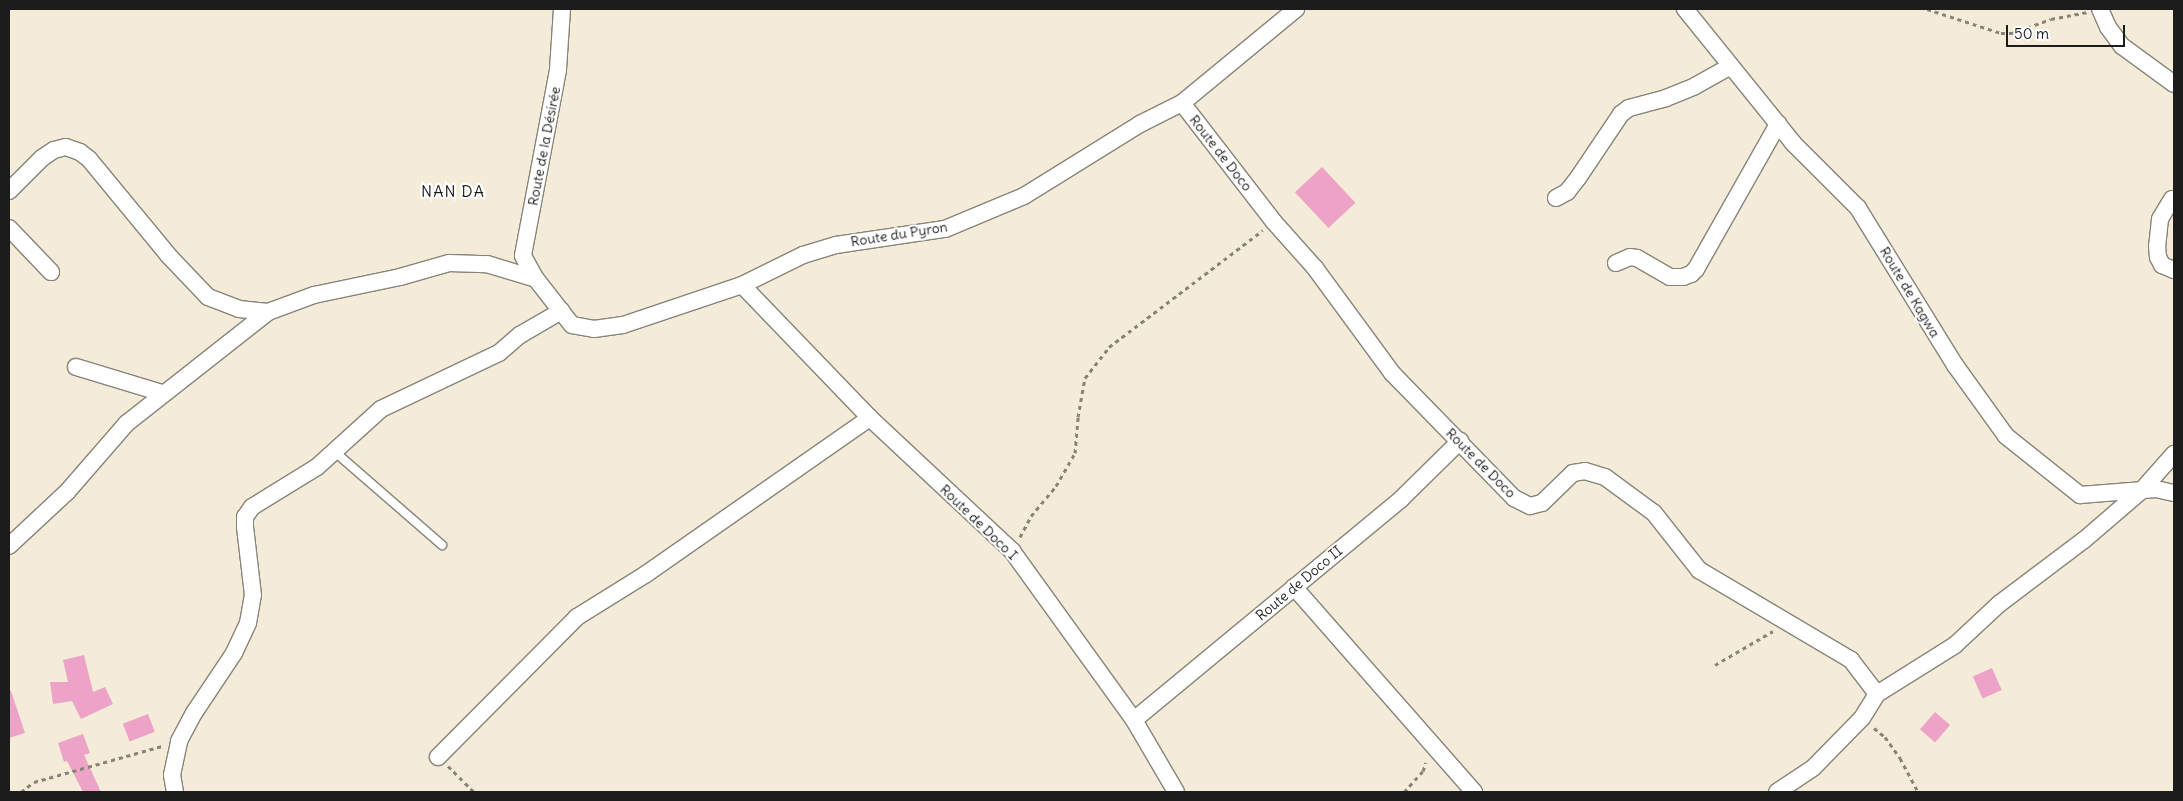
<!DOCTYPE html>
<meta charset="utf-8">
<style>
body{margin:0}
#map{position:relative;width:2183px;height:801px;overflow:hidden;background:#f4ecd9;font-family:Delius,sans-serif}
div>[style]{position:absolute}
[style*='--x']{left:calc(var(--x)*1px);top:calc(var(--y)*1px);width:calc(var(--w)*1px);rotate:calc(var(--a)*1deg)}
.building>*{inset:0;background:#eda3c7;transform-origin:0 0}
.path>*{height:3px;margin-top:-1.5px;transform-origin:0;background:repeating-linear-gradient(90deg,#88847a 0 4px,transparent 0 8px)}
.roads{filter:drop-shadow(1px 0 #88847a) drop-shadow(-1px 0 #88847a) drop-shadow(0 1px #88847a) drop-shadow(0 -1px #88847a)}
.lane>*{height:8px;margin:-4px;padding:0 4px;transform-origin:4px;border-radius:4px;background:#fff}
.street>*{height:16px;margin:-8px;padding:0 8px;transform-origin:8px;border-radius:8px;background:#fff}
span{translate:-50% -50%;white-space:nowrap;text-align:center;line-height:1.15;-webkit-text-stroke:4.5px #fff;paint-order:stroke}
.street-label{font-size:14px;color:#1c1c1c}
.quarter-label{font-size:16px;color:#1c1c1c;letter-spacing:1px}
.frame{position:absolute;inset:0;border:10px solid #1c1c1c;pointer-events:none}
.scale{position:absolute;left:2006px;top:25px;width:119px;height:22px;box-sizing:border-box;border:2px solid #1c1c1c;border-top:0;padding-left:6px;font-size:15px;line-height:18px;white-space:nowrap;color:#1c1c1c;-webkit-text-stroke:4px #fff;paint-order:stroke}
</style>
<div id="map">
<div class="building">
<div style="left:1322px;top:167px;width:49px;height:37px;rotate:47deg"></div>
<div style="clip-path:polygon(84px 655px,93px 692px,105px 687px,113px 704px,81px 719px,72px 701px,53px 704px,50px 682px,68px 682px,63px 660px)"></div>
<div style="left:1992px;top:668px;width:24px;height:21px;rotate:66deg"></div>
<div style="clip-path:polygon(9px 691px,11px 691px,25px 733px,9px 738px)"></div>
<div style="left:1935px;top:712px;width:20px;height:23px;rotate:41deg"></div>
<div style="left:148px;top:714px;width:19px;height:27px;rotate:69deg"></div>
<div style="clip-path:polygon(83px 734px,90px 753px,84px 755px,101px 792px,83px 792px,67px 761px,64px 762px,58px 743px)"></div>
</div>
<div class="path">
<div style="--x:1927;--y:9;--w:78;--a:18"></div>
<div style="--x:2001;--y:33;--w:11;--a:0"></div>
<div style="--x:2012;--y:33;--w:41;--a:-19.7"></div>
<div style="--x:2051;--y:19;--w:37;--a:-11"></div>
<div style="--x:1020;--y:537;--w:24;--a:-62"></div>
<div style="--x:1031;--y:516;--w:39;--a:-50"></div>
<div style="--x:1056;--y:486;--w:38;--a:-60"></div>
<div style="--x:1075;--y:453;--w:36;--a:-85"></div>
<div style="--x:1078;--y:417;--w:40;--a:-80"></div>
<div style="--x:1085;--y:378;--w:39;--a:-52"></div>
<div style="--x:1109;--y:347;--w:193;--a:-37.2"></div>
<div style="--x:1715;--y:665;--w:67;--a:-30.4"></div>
<div style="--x:1874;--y:728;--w:14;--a:39"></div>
<div style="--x:1885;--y:737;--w:26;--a:54"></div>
<div style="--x:1900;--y:758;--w:38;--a:62"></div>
<div style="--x:448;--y:766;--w:37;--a:45"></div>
<div style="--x:21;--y:792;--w:16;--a:-38"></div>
<div style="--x:34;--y:782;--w:133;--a:-15.7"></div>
<div style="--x:1404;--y:792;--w:28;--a:-48"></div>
<div style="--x:1423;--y:771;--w:9;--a:-72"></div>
</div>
<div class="roads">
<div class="lane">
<div style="--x:335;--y:452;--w:142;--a:41"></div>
</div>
<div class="street">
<div style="--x:562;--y:9;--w:61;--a:93.8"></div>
<div style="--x:558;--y:70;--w:189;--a:100.7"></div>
<div style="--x:523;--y:256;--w:26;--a:61"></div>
<div style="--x:536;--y:279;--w:58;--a:52"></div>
<div style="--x:572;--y:325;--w:22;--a:10"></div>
<div style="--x:594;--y:329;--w:29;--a:-8"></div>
<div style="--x:623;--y:325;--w:126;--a:-18.6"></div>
<div style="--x:742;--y:285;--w:68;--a:-26.2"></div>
<div style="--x:803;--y:255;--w:34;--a:-17"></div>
<div style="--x:836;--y:245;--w:110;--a:-8.4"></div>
<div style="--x:945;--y:229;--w:86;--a:-22.7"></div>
<div style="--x:1024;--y:196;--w:137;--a:-31.8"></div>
<div style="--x:1140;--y:124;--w:47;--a:-26.6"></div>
<div style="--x:1182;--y:103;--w:148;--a:-39.5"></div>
<div style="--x:1685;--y:9;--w:172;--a:51.1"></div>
<div style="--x:1793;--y:143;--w:92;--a:45"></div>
<div style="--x:1858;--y:208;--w:185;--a:58.3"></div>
<div style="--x:1955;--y:365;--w:87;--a:54.3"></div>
<div style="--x:2006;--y:436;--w:95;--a:38.6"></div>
<div style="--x:2080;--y:495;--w:76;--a:-4.5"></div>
<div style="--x:2156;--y:489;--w:18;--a:13"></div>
<div style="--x:2100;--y:9;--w:20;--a:66"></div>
<div style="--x:2108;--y:27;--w:24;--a:54"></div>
<div style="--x:2122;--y:46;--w:64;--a:36.2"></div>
<div style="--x:1182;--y:103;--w:150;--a:52.3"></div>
<div style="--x:1274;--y:222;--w:62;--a:48.3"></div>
<div style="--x:1315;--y:268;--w:130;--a:53.7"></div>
<div style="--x:1392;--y:373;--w:175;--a:45.7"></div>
<div style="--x:1514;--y:498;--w:18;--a:27"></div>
<div style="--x:1530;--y:506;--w:12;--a:-14"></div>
<div style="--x:1542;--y:503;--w:43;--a:-44.1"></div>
<div style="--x:1573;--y:473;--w:12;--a:-9"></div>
<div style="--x:1585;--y:471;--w:21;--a:17"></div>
<div style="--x:1605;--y:477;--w:61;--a:36.3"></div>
<div style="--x:1654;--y:513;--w:73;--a:51.7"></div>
<div style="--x:1699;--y:570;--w:177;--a:30.6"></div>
<div style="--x:1851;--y:660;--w:43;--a:52.6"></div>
<div style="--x:9;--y:191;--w:47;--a:-45"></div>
<div style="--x:42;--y:158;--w:14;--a:-34"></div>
<div style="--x:54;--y:150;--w:12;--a:-14"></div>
<div style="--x:66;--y:147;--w:15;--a:20"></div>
<div style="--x:80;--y:152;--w:11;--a:38"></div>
<div style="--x:89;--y:159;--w:124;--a:50.5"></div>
<div style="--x:168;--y:255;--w:58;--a:46.4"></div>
<div style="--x:208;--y:297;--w:33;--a:21"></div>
<div style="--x:239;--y:309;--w:29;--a:6"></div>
<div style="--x:268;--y:312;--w:49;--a:-20.3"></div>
<div style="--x:314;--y:295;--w:88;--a:-11.8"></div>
<div style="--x:400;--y:277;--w:51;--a:-15.9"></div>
<div style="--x:449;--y:263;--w:38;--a:2"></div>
<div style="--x:487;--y:264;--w:51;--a:17"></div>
<div style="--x:1556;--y:198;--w:13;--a:-29"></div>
<div style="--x:1567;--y:192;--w:18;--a:-52"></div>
<div style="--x:1578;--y:178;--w:77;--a:-56.1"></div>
<div style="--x:1621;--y:114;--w:10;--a:-37"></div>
<div style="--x:1629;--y:108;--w:38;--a:-15"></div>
<div style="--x:1666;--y:98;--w:31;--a:-22"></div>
<div style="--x:1695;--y:86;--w:41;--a:-29.1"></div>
<div style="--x:2172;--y:199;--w:23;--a:121"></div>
<div style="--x:2160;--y:219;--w:27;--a:96"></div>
<div style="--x:2157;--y:246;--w:11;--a:85"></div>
<div style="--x:2158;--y:257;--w:9;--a:63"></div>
<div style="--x:2162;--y:265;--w:13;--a:23"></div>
<div style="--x:9;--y:228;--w:61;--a:46.3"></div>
<div style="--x:1616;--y:263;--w:15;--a:-23"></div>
<div style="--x:1630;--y:257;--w:7;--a:8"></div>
<div style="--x:1637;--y:258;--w:38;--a:30"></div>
<div style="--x:1670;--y:277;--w:13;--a:0"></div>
<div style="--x:1683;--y:277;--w:9;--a:-21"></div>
<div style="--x:1691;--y:274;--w:7;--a:-45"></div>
<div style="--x:1696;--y:269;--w:167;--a:-60.5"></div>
<div style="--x:742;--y:285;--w:185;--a:46.1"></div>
<div style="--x:870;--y:418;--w:195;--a:43.1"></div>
<div style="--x:1012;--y:551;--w:208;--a:54.2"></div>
<div style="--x:1134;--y:720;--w:83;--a:59.7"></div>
<div style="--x:76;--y:367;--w:90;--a:16.8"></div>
<div style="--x:9;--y:546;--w:79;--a:-43"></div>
<div style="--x:67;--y:492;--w:91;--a:-49"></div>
<div style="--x:127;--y:423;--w:179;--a:-38.2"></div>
<div style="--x:1294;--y:587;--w:273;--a:48.7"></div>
<div style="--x:1134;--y:720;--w:347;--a:-39.6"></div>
<div style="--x:1401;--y:499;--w:83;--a:-44.5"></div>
<div style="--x:438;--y:757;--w:197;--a:-45.2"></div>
<div style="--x:577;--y:617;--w:81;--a:-31.9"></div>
<div style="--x:646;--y:574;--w:273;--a:-34.9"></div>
<div style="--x:175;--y:792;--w:17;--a:-100"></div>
<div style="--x:172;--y:775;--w:35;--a:-78"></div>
<div style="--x:179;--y:741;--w:32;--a:-62"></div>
<div style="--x:194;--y:713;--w:72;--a:-56.3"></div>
<div style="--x:234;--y:653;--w:33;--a:-65"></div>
<div style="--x:248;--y:623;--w:28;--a:-80"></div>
<div style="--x:253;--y:595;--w:68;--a:-96.7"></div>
<div style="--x:245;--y:527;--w:10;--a:-90"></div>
<div style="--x:245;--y:517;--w:12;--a:-55"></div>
<div style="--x:252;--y:507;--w:76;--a:-31.6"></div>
<div style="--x:317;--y:467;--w:86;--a:-42.2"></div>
<div style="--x:381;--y:409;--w:131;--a:-25.4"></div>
<div style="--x:499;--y:353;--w:28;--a:-41"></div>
<div style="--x:520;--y:335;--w:48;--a:-30.3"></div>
<div style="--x:1777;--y:792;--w:43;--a:-33.7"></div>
<div style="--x:1813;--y:768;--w:70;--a:-45.6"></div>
<div style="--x:1862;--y:718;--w:28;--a:-58"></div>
<div style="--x:1877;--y:694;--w:92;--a:-32.1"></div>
<div style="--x:1955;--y:645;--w:60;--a:-43"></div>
<div style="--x:1999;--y:604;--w:106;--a:-37"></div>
<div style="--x:2084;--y:540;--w:75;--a:-40.7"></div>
<div style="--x:2141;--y:491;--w:50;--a:-48.3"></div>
</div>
</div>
<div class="street-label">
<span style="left:544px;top:146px;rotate:-79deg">Route de la Désirée</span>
<span style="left:1221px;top:153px;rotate:52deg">Route de Doco</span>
<span style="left:899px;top:234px;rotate:-9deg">Route du Pyron</span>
<span style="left:1910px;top:292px;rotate:59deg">Route de Kagwa</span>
<span style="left:1481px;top:463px;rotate:45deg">Route de Doco</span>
<span style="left:979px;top:522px;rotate:44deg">Route de Doco I</span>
<span style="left:1299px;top:583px;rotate:-40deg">Route de Doco II</span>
</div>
<div class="quarter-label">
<span style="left:453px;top:191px">NAN DA</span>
</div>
<div class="frame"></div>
<div class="scale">50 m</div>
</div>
